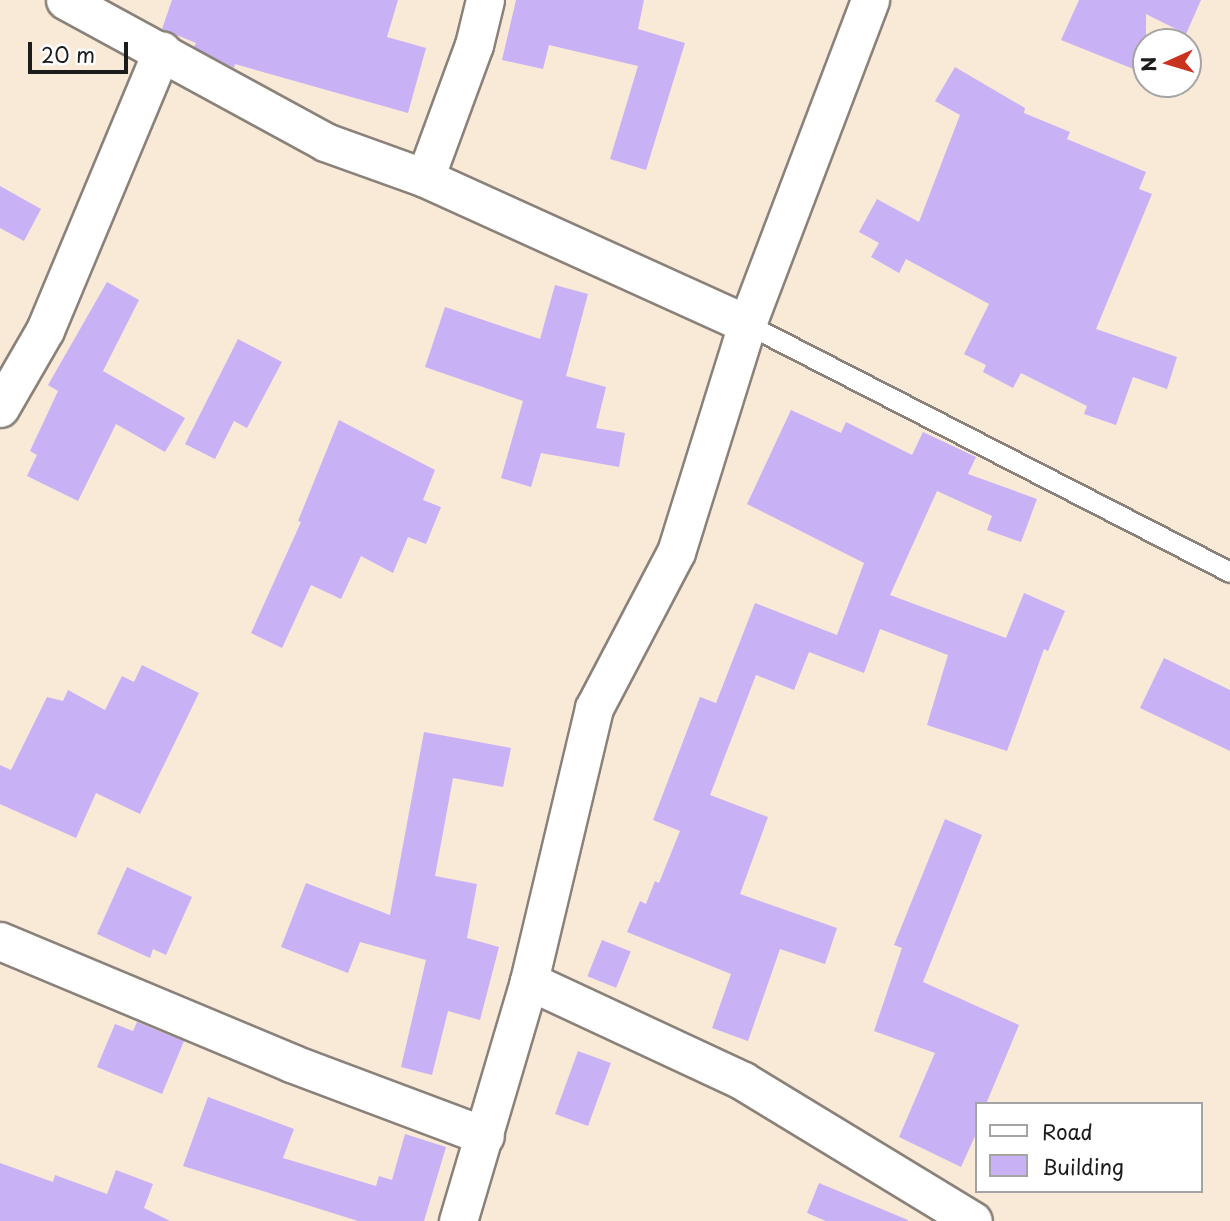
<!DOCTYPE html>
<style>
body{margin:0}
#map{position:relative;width:1230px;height:1221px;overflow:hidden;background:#f9e9d7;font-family:"Playpen Sans",sans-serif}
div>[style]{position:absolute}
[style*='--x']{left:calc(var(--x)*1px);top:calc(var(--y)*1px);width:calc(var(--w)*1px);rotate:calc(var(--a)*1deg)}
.building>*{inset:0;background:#c9b1f6;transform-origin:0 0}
.roads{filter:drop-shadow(2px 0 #8a827a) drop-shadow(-2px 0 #8a827a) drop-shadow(0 2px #8a827a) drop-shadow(0 -2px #8a827a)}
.lane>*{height:19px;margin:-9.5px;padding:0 9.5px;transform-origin:9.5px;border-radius:9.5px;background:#fff}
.street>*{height:37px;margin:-18.5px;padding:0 18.5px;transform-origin:18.5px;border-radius:18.5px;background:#fff}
span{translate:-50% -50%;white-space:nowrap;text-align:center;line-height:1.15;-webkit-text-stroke:7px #fff;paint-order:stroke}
.legend{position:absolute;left:975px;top:1102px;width:228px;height:91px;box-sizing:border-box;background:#fff;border:2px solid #a4a4a4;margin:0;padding:9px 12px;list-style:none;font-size:21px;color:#1c1c1c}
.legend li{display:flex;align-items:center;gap:14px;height:35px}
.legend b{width:35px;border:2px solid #a4a4a4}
.north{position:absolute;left:1132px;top:28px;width:70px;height:70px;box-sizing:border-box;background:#fff;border:2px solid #a4a4a4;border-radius:50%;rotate:266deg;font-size:19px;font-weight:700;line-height:28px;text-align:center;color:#1c1c1c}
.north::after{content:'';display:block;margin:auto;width:24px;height:32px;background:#c8321e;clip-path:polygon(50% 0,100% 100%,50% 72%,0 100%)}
.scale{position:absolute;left:28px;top:42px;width:100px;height:32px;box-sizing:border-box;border:4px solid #1c1c1c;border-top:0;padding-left:9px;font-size:21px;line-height:24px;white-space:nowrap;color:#1c1c1c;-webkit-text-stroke:5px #fff;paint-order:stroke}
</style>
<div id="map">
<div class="building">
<div style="clip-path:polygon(172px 0,398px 0,387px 37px,426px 48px,408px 113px,235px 64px,234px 68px,194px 47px,196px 43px,162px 29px)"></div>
<div style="clip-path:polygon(516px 0,644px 0,638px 29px,685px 43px,646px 170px,610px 159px,638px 66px,549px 45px,543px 69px,502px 60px)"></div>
<div style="clip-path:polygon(1079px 0,1201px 0,1186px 34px,1146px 14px,1146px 74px,1061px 40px)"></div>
<div style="clip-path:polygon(955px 67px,1025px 108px,1024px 113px,1070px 132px,1067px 139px,1146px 172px,1139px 189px,1152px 194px,1096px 329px,1177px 357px,1167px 389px,1133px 377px,1116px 425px,1084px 414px,1087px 406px,1021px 373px,1013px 388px,983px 372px,986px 365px,964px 354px,989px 304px,906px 259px,899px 273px,871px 257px,879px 243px,859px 232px,877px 199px,919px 222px,960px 115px,935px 101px)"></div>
<div style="clip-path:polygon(0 186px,41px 209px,24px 241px,0 228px)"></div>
<div style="clip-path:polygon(107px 282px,139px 300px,103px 371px,185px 418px,165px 452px,116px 424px,78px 501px,27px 476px,37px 455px,30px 451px,58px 391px,48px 385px)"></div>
<div style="clip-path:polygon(555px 285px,588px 294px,566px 376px,606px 387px,596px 428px,625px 433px,619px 467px,541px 453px,531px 487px,501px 478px,523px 401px,425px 367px,445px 307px,540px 339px)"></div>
<div style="clip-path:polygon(238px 339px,282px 362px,247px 428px,234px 421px,215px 459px,185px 444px)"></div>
<div style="clip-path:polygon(791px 410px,841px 433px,846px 422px,912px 455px,923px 432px,976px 457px,968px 474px,1037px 499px,1021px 542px,987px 530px,992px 516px,937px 491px,890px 595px,1006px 638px,1024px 593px,1065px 611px,1048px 651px,1044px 649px,1007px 751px,927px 725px,948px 655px,880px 629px,864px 673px,809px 652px,794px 690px,756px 675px,710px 795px,768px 817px,740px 894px,837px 928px,825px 964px,780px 949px,748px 1041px,712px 1028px,731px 974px,627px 932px,640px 901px,646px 904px,655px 881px,659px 883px,680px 831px,653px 820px,700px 697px,716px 703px,755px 603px,837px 635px,864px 563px,747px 504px)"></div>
<div style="clip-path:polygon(339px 420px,435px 470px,423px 500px,441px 507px,426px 544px,408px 537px,393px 573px,361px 556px,341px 599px,311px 585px,282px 648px,251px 633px,301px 522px,298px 521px)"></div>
<div style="clip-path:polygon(1164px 658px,1230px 690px,1230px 751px,1140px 708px)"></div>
<div style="clip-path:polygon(142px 665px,199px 693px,140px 814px,96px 793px,76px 838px,0 804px,0 765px,11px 770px,47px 697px,63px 701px,68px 690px,105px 710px,122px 676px,134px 682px)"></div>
<div style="clip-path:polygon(424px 732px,511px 748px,503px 787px,453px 778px,435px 876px,477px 884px,467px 938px,499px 947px,480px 1020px,448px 1011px,432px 1075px,401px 1067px,426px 960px,360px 942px,348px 973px,281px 947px,306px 883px,390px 915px)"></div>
<div style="clip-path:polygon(945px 819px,982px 835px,923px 982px,1019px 1025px,986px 1104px,976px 1104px,976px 1134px,961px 1167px,899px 1137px,935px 1053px,874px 1031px,902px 948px,894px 945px)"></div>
<div style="clip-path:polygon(127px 867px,192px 897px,166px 955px,153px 949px,150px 958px,97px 934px)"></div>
<div style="left:602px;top:940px;width:31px;height:39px;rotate:22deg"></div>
<div style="clip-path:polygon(137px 1022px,184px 1041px,162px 1094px,97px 1067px,115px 1024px,133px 1031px)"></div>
<div style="left:578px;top:1051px;width:35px;height:67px;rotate:20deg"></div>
<div style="clip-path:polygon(208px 1097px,294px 1129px,283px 1158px,376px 1186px,379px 1176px,392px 1180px,405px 1134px,446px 1147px,424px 1221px,358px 1221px,183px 1166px)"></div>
<div style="clip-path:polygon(0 1163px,53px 1182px,55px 1175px,107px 1194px,116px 1170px,153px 1184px,144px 1208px,170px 1221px,0 1221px)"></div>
<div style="clip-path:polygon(819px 1183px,908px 1220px,908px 1221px,826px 1221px,807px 1213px)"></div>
</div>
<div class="roads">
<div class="lane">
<div style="--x:747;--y:324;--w:543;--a:27.18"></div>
</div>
<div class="street">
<div style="--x:65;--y:0;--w:296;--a:28.6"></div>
<div style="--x:325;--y:142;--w:106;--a:19.8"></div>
<div style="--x:425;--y:178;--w:354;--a:24.4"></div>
<div style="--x:425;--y:178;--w:142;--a:-69.8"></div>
<div style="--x:474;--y:45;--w:46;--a:-76.3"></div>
<div style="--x:0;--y:408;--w:90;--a:-60"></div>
<div style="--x:45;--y:330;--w:303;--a:-67.3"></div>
<div style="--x:0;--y:941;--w:316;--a:22.7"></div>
<div style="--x:291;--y:1063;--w:207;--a:20.6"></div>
<div style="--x:529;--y:981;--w:236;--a:25"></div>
<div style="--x:743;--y:1081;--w:269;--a:31.3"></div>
<div style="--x:458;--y:1221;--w:250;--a:-73.5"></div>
<div style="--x:529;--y:981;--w:281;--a:-76.6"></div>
<div style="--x:594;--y:708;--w:176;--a:-62.3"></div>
<div style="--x:676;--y:552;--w:239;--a:-72.7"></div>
<div style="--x:747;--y:324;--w:347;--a:-69.2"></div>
</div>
</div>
<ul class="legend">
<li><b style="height:9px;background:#fff"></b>Road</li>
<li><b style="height:19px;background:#c9b1f6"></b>Building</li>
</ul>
<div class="north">N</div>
<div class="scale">20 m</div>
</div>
